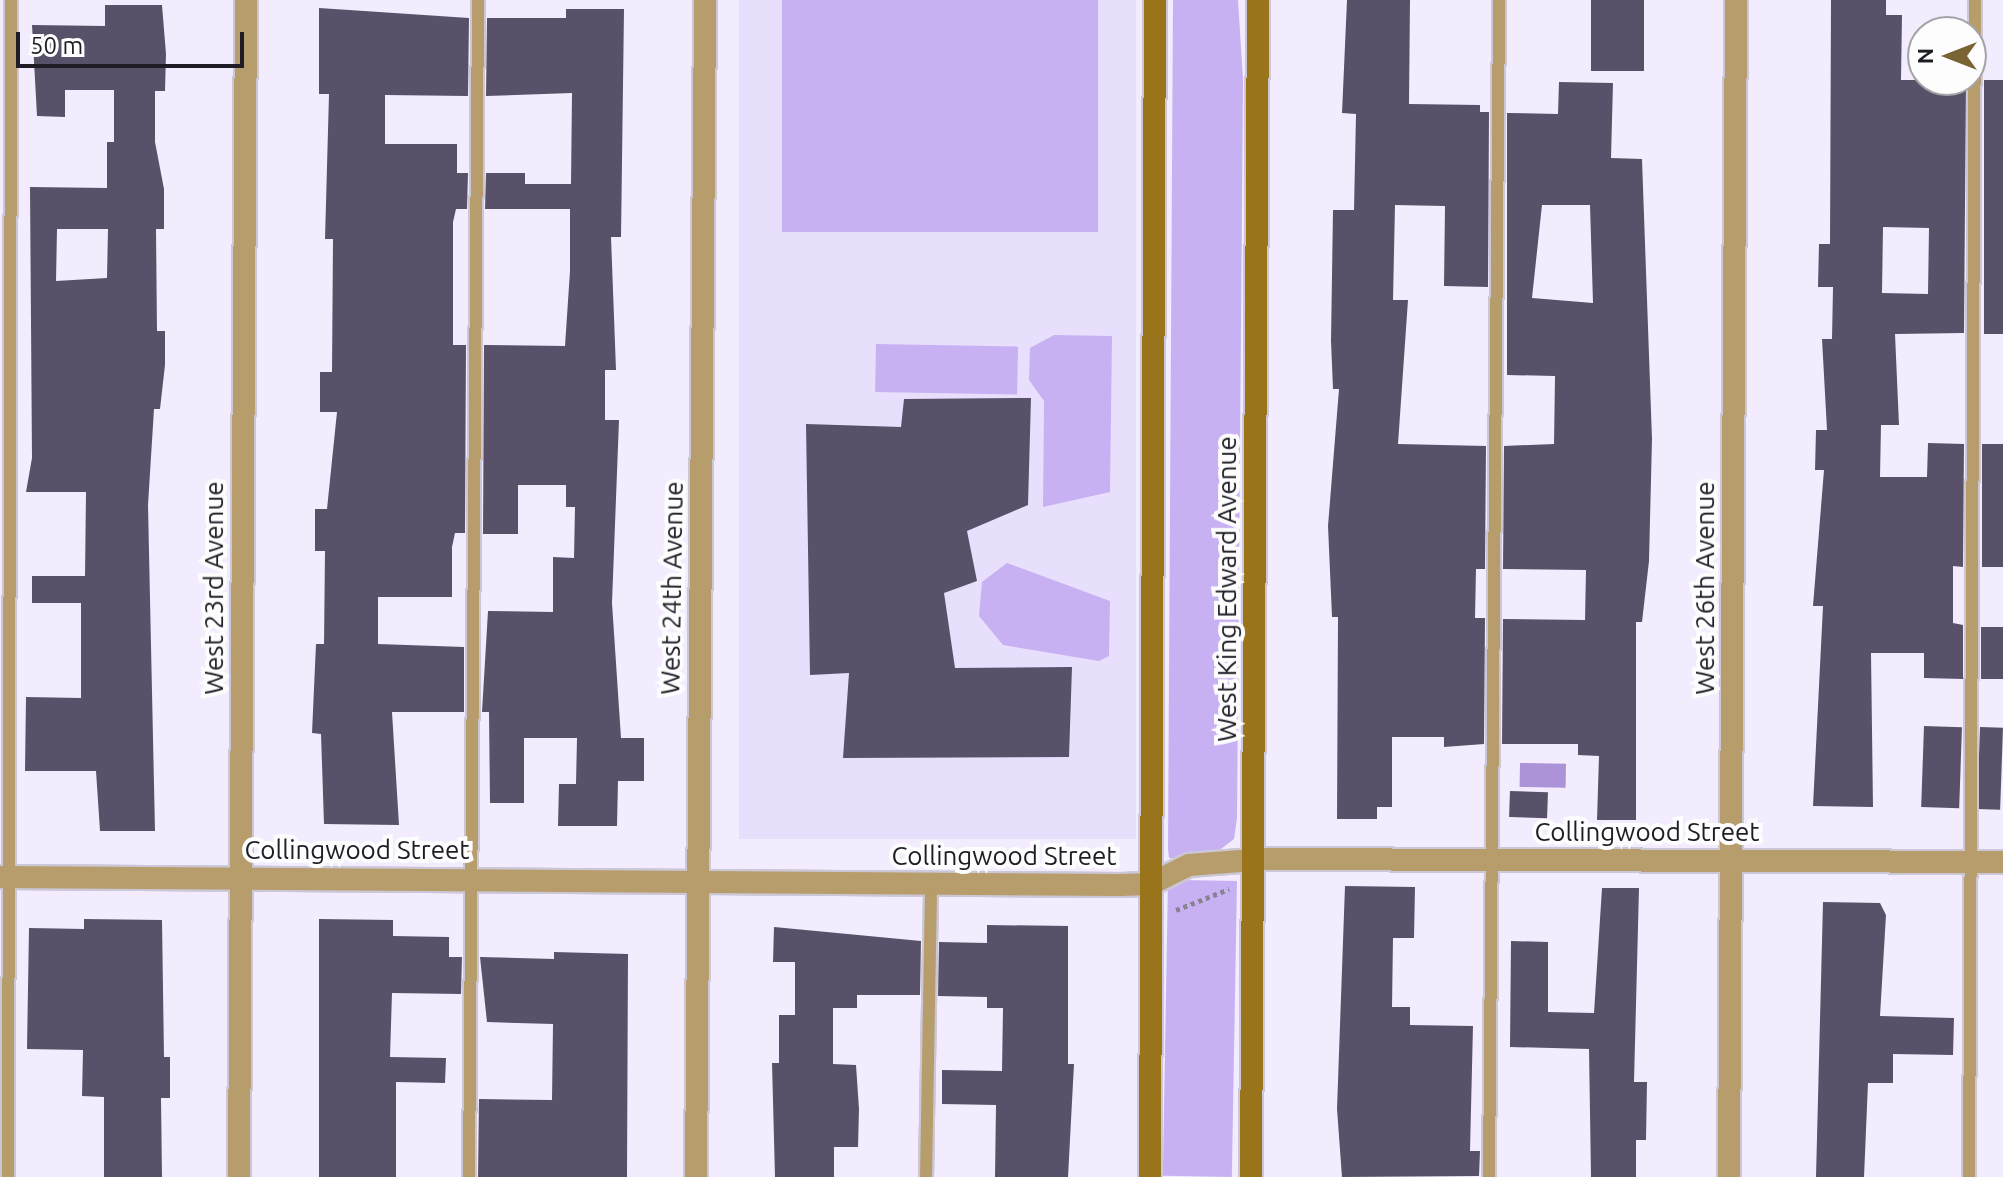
<!DOCTYPE html>
<style>
body{margin:0}
#map{position:relative;width:2003px;height:1177px;overflow:hidden;background:#f2ecfe;font-family:Ubuntu,sans-serif}
div>[style]{position:absolute}
[style*='--x']{left:calc(var(--x)*1px);top:calc(var(--y)*1px);width:calc(var(--w)*1px);rotate:calc(var(--a)*1deg)}
.built>*{inset:0;background:#e8dffc;transform-origin:0 0}
.green>*{inset:0;background:#c7b1f2;transform-origin:0 0}
.water>*{inset:0;background:#ac93d8;transform-origin:0 0}
.building>*{inset:0;background:#595169;transform-origin:0 0}
.path>*{height:5px;margin-top:-2.5px;transform-origin:0;background:repeating-linear-gradient(90deg,#878391 0 4px,transparent 0 8px)}
.roads{filter:drop-shadow(2px 0 #ccc7d7) drop-shadow(-2px 0 #ccc7d7) drop-shadow(0 2px #ccc7d7) drop-shadow(0 -2px #ccc7d7)}
.service>*{height:12px;margin:-6px;padding:0 6px;transform-origin:6px;border-radius:6px;background:#b69d6b}
.minor>*{height:22px;margin:-11px;padding:0 11px;transform-origin:11px;border-radius:11px;background:#b69d6b}
.secondary>*{height:22px;margin:-11px;padding:0 11px;transform-origin:11px;border-radius:11px;background:#99741a}
span{translate:-50% -50%;white-space:nowrap;text-align:center;line-height:1.15;-webkit-text-stroke:8px #fdfdfd;paint-order:stroke}
.street-label{font-size:26px;color:#1f1c26}
.north{position:absolute;left:1907px;top:16px;width:80px;height:80px;box-sizing:border-box;background:#fdfdfd;border:2px solid #a4a3a7;border-radius:50%;rotate:270deg;font-size:22px;font-weight:700;line-height:32px;text-align:center;color:#1f1c26}
.north::after{content:'';display:block;margin:auto;width:28px;height:36px;background:#7a6333;clip-path:polygon(50% 0,100% 100%,50% 72%,0 100%)}
.scale{position:absolute;left:16px;top:32px;width:228px;height:36px;box-sizing:border-box;border:4px solid #1f1c26;border-top:0;padding-left:10px;font-size:24px;line-height:28px;white-space:nowrap;color:#1f1c26;-webkit-text-stroke:6px #fdfdfd;paint-order:stroke}
</style>
<div id="map">
<div class="built">
<div style="left:739px;top:0;width:397px;height:839px"></div>
</div>
<div class="green">
<div style="left:782px;top:0;width:316px;height:232px"></div>
<div style="clip-path:polygon(1173px 0,1238px 0,1243px 80px,1237px 818px,1234px 839px,1209px 858px,1169px 858px,1168px 849px)"></div>
<div style="clip-path:polygon(1054px 335px,1112px 336px,1110px 492px,1043px 507px,1044px 401px,1029px 380px,1030px 348px)"></div>
<div style="left:876px;top:344px;width:142px;height:48px;rotate:1deg"></div>
<div style="clip-path:polygon(1007px 563px,1110px 601px,1109px 656px,1099px 661px,1003px 645px,979px 616px,982px 582px)"></div>
<div style="left:1237px;top:881px;width:296px;height:69px;rotate:91deg"></div>
</div>
<div class="water">
<div style="left:1520px;top:763px;width:46px;height:24px;rotate:1deg"></div>
</div>
<div class="building">
<div style="clip-path:polygon(1347px 0,1410px 0,1409px 104px,1480px 105px,1480px 112px,1489px 112px,1488px 287px,1444px 286px,1445px 206px,1395px 205px,1393px 300px,1408px 300px,1398px 444px,1486px 446px,1485px 569px,1476px 569px,1475px 618px,1485px 618px,1484px 744px,1444px 747px,1444px 737px,1392px 737px,1392px 807px,1377px 807px,1377px 819px,1337px 819px,1338px 617px,1332px 617px,1328px 526px,1339px 389px,1333px 389px,1331px 341px,1333px 210px,1354px 210px,1356px 114px,1342px 113px)"></div>
<div style="left:1591px;top:0;width:53px;height:71px"></div>
<div style="clip-path:polygon(evenodd,1831px 0,1886px 0,1886px 15px,1902px 15px,1901px 80px,1966px 80px,1964px 333px,1895px 334px,1899px 425px,1881px 425px,1880px 477px,1927px 477px,1928px 443px,1964px 444px,1963px 567px,1953px 566px,1953px 623px,1963px 625px,1963px 679px,1924px 678px,1924px 653px,1871px 653px,1873px 807px,1813px 806px,1823px 606px,1813px 606px,1824px 470px,1815px 470px,1816px 430px,1827px 430px,1822px 339px,1832px 339px,1833px 287px,1818px 287px,1819px 244px,1830px 244px,1831px 0,1883px 227px,1929px 228px,1928px 294px,1882px 293px,1883px 227px)"></div>
<div style="clip-path:polygon(evenodd,105px 5px,162px 5px,166px 54px,165px 91px,155px 91px,155px 142px,164px 189px,164px 229px,156px 229px,157px 331px,165px 331px,165px 365px,160px 409px,154px 409px,148px 505px,155px 831px,100px 831px,96px 771px,25px 771px,26px 697px,81px 698px,81px 603px,32px 603px,32px 576px,85px 576px,86px 492px,26px 492px,32px 458px,30px 187px,107px 188px,107px 142px,114px 142px,114px 90px,65px 90px,65px 117px,37px 116px,32px 25px,105px 26px,105px 5px,57px 229px,108px 229px,107px 278px,56px 281px,57px 229px)"></div>
<div style="clip-path:polygon(319px 8px,469px 18px,468px 96px,385px 95px,385px 144px,457px 144px,457px 173px,468px 173px,467px 209px,456px 209px,453px 222px,453px 345px,466px 345px,465px 533px,455px 533px,452px 547px,452px 597px,378px 597px,378px 644px,464px 647px,464px 712px,392px 712px,399px 825px,324px 824px,321px 734px,312px 733px,316px 644px,324px 644px,325px 551px,315px 551px,315px 509px,327px 509px,337px 412px,320px 412px,320px 372px,332px 372px,333px 239px,325px 239px,329px 94px,319px 94px)"></div>
<div style="clip-path:polygon(566px 9px,624px 9px,621px 237px,611px 237px,616px 370px,605px 370px,605px 420px,619px 420px,612px 603px,621px 738px,644px 738px,644px 781px,618px 781px,617px 826px,558px 826px,559px 784px,576px 784px,577px 738px,524px 738px,524px 803px,490px 803px,489px 712px,482px 712px,488px 611px,553px 612px,553px 557px,574px 558px,575px 507px,566px 507px,566px 485px,518px 485px,518px 534px,483px 534px,484px 345px,565px 346px,570px 271px,570px 209px,485px 209px,486px 173px,525px 173px,525px 184px,571px 184px,572px 93px,486px 96px,487px 18px,566px 18px)"></div>
<div style="left:1984px;top:80px;width:19px;height:254px"></div>
<div style="clip-path:polygon(evenodd,1559px 82px,1613px 83px,1611px 158px,1642px 159px,1652px 439px,1649px 561px,1642px 622px,1636px 622px,1636px 820px,1597px 820px,1599px 756px,1578px 755px,1578px 744px,1502px 744px,1503px 619px,1585px 620px,1586px 570px,1503px 569px,1504px 446px,1554px 444px,1555px 376px,1507px 375px,1507px 113px,1558px 114px,1559px 82px,1542px 205px,1590px 205px,1593px 303px,1532px 298px,1542px 205px)"></div>
<div style="clip-path:polygon(1031px 398px,1028px 505px,967px 531px,977px 581px,944px 593px,955px 668px,1072px 667px,1069px 757px,843px 758px,849px 673px,810px 675px,806px 424px,901px 427px,904px 399px)"></div>
<div style="left:1982px;top:444px;width:21px;height:123px"></div>
<div style="left:1981px;top:627px;width:22px;height:52px"></div>
<div style="left:1924px;top:726px;width:38px;height:81px;rotate:2deg"></div>
<div style="left:1980px;top:727px;width:23px;height:82px;rotate:2deg"></div>
<div style="left:1510px;top:791px;width:38px;height:26px;rotate:2deg"></div>
<div style="clip-path:polygon(1345px 886px,1415px 887px,1414px 938px,1393px 938px,1392px 1007px,1410px 1007px,1410px 1025px,1473px 1026px,1470px 1151px,1480px 1151px,1479px 1176px,1342px 1177px,1337px 1109px)"></div>
<div style="clip-path:polygon(1602px 888px,1639px 888px,1634px 1082px,1647px 1082px,1646px 1140px,1636px 1140px,1636px 1177px,1591px 1177px,1589px 1049px,1510px 1047px,1511px 941px,1548px 942px,1548px 1012px,1594px 1013px)"></div>
<div style="clip-path:polygon(1823px 902px,1880px 903px,1886px 915px,1880px 1016px,1954px 1018px,1953px 1055px,1893px 1054px,1893px 1083px,1868px 1083px,1864px 1177px,1816px 1177px)"></div>
<div style="clip-path:polygon(84px 919px,162px 920px,164px 1057px,170px 1057px,170px 1098px,161px 1098px,162px 1177px,104px 1177px,104px 1097px,82px 1096px,83px 1050px,27px 1049px,29px 928px,84px 929px)"></div>
<div style="clip-path:polygon(319px 919px,393px 920px,393px 936px,449px 937px,449px 957px,462px 957px,461px 994px,392px 993px,390px 1057px,446px 1058px,445px 1083px,396px 1082px,396px 1177px,319px 1177px)"></div>
<div style="clip-path:polygon(987px 925px,1068px 926px,1068px 1064px,1074px 1064px,1068px 1177px,995px 1177px,996px 1105px,942px 1104px,942px 1070px,1002px 1071px,1003px 1008px,987px 1008px,987px 997px,938px 996px,939px 942px,987px 943px)"></div>
<div style="clip-path:polygon(774px 927px,921px 941px,920px 995px,857px 995px,857px 1008px,833px 1008px,833px 1064px,856px 1065px,859px 1109px,858px 1147px,834px 1147px,834px 1177px,775px 1177px,772px 1063px,779px 1063px,779px 1015px,795px 1015px,795px 962px,773px 962px)"></div>
<div style="clip-path:polygon(554px 952px,628px 954px,627px 1177px,478px 1177px,479px 1099px,552px 1100px,553px 1024px,487px 1022px,480px 957px,554px 959px)"></div>
</div>
<div class="path">
<div style="--x:1176;--y:910;--w:57;--a:-21.6"></div>
</div>
<div class="roads">
<div class="service">
<div style="--x:8;--y:1177;--w:1177;--a:-89.85"></div>
<div style="--x:469;--y:1177;--w:1177;--a:-89.56"></div>
<div style="--x:926;--y:1177;--w:293;--a:-89"></div>
<div style="--x:1489;--y:1177;--w:1177;--a:-89.51"></div>
<div style="--x:1969;--y:1177;--w:1177;--a:-89.71"></div>
</div>
<div class="minor">
<div style="--x:0;--y:877;--w:1120;--a:0.41"></div>
<div style="--x:1120;--y:885;--w:31;--a:-2"></div>
<div style="--x:1151;--y:884;--w:42;--a:-26.6"></div>
<div style="--x:1189;--y:865;--w:77;--a:-4.5"></div>
<div style="--x:1266;--y:859;--w:737;--a:0.23"></div>
<div style="--x:239;--y:1177;--w:1177;--a:-89.66"></div>
<div style="--x:696;--y:1177;--w:1177;--a:-89.56"></div>
<div style="--x:1729;--y:1177;--w:1177;--a:-89.66"></div>
</div>
<div class="secondary">
<div style="--x:1150;--y:1177;--w:1177;--a:-89.76"></div>
<div style="--x:1251;--y:1177;--w:1177;--a:-89.66"></div>
</div>
</div>
<div class="street-label">
<span style="left:214px;top:588px;rotate:-90deg">West 23rd Avenue</span>
<span style="left:672px;top:588px;rotate:-89deg">West 24th Avenue</span>
<span style="left:1705px;top:588px;rotate:-90deg">West 26th Avenue</span>
<span style="left:1227px;top:589px;rotate:-90deg">West King Edward Avenue</span>
<span style="left:1647px;top:832px">Collingwood Street</span>
<span style="left:357px;top:850px">Collingwood Street</span>
<span style="left:1004px;top:856px">Collingwood Street</span>
</div>
<div class="north">N</div>
<div class="scale">50 m</div>
</div>
